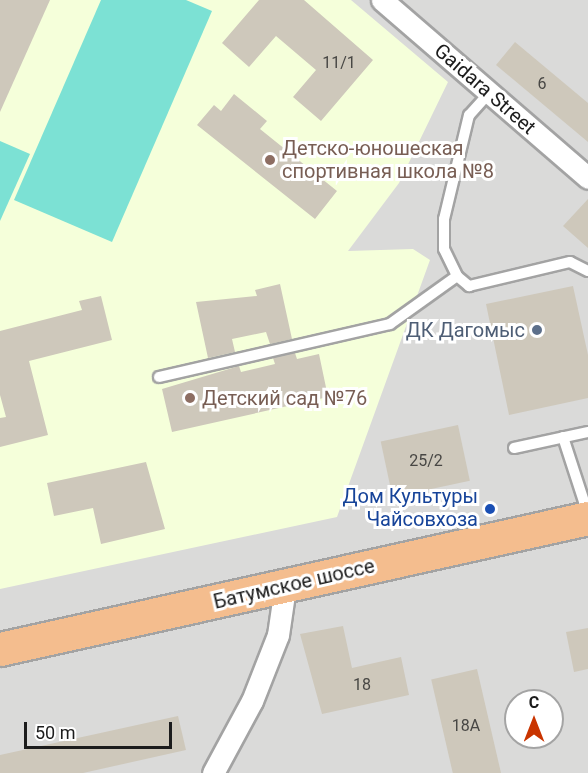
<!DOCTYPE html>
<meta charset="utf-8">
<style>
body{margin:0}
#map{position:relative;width:588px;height:773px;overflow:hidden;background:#eeede1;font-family:Roboto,sans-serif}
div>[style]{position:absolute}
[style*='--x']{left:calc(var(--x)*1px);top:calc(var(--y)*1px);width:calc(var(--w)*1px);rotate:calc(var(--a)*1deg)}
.residential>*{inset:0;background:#dadad9}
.education>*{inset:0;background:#f5ffda}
.pitch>*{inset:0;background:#7ce1d4}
.building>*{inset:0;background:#cec8bb;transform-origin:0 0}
.roads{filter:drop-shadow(2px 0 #a3a3a3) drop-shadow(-2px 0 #a3a3a3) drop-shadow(0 2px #a3a3a3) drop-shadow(0 -2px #a3a3a3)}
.service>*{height:10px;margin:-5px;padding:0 5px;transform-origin:5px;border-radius:5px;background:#fff}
.minor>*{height:21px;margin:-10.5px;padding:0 10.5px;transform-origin:10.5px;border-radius:10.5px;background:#fff}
.trunk>*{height:33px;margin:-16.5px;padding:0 16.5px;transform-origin:16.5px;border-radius:16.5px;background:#f4bd8e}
.dots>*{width:16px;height:16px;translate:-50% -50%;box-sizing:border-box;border:3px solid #fff;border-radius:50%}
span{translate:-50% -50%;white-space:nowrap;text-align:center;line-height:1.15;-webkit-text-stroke:6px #fff;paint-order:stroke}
.number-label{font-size:16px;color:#484744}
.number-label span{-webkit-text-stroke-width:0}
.street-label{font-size:20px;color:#1c1c1c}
.education-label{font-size:20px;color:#785e54}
.left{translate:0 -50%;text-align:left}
.service-label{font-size:20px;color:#4e5e75}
.right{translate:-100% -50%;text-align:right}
.transit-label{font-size:20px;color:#164399}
.north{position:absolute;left:504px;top:689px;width:60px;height:60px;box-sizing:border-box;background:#fff;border:2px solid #a4a4a4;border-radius:50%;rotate:0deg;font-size:16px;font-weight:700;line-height:24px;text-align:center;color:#1c1c1c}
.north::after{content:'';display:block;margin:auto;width:21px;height:27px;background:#c93400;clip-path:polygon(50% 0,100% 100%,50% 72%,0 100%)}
.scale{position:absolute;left:24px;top:722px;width:148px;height:27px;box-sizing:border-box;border:3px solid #1c1c1c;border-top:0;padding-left:8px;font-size:18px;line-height:21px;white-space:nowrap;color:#1c1c1c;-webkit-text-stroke:4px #fff;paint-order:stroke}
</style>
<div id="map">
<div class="residential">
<div style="clip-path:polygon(evenodd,0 0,588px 0,588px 773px,0 773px,0 0,516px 701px,552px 701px,552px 737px,516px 737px,516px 701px)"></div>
</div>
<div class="education">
<div style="clip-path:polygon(0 0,351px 0,448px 82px,399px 183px,348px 251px,413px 249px,430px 260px,337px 517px,0 589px)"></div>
</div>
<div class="pitch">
<div style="clip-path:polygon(101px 0,186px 0,212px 11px,112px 242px,14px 200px)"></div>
<div style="clip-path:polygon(0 141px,30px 154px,0 221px)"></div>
</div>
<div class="building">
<div style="clip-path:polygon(0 0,50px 0,0 112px)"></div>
<div style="clip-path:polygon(259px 0,304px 0,373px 60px,321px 121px,293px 97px,316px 70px,276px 36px,249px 67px,222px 43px)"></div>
<div style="clip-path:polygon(515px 42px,588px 103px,588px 142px,496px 65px)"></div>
<div style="clip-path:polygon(234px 94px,267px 121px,260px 129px,337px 191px,315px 219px,197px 125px,214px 105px,221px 111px)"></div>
<div style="clip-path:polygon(588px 199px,588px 248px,563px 226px)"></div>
<div style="clip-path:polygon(280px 284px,292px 339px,270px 344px,266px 332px,232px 339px,235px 352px,208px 358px,196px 302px,257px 296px,255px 290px)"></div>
<div style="clip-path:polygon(573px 286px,588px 355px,588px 398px,509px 415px,486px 304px)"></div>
<div style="clip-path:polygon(101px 296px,112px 340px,29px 361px,48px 435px,0 447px,0 418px,6px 417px,0 395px,0 331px,82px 310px,79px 301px)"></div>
<div style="clip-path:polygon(295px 353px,297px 359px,319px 354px,328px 397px,172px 432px,162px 389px,239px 366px,241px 372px,275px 364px,273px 358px)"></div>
<div style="left:458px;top:425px;width:57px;height:79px;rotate:78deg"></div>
<div style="clip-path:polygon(146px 462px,165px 529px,101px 544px,93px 508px,54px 516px,47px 483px)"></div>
<div style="clip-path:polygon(343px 626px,352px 668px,401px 657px,409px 695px,322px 714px,300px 634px)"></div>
<div style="clip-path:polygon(588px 628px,588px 669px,574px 672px,566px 632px)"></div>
<div style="left:477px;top:669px;width:107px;height:47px;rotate:77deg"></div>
<div style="clip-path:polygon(178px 716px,186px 750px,83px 773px,0 773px,0 755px)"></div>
</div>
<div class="roads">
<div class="service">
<div style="--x:490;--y:92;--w:31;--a:132"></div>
<div style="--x:469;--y:115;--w:107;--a:103.5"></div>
<div style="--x:444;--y:219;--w:30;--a:90"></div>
<div style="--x:444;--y:249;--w:30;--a:64"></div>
<div style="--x:457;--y:276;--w:16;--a:40"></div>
<div style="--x:469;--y:286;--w:104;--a:-13.4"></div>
<div style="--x:570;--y:262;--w:20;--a:27"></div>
<div style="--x:159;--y:377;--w:237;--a:-12.9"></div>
<div style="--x:390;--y:324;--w:82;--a:-35.6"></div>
<div style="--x:563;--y:437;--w:81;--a:72"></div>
<div style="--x:514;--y:448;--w:76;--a:-12.2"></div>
</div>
<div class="minor">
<div style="--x:382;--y:0;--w:272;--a:40.8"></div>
<div style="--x:213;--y:773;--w:82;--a:-61.6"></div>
<div style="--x:252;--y:701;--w:71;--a:-68.5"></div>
<div style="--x:278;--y:635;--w:49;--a:-81.7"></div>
</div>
<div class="trunk">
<div style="--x:0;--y:649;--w:602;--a:-12.56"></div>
</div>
</div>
<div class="dots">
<div style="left:270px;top:160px;background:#8d6e63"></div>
<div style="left:537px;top:330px;background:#5c6f8a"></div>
<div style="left:190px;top:398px;background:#8d6e63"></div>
<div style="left:490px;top:509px;background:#1a4fb4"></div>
</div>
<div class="number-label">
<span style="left:339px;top:63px">11/1</span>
<span style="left:542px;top:84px">6</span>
<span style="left:426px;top:461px">25/2</span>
<span style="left:362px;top:685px">18</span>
<span style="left:466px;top:726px">18А</span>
</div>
<div class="street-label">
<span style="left:485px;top:89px;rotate:41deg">Gaidara Street</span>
<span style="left:294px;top:584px;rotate:-13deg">Батумское шоссе</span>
</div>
<div class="education-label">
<span class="left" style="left:282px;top:160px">Детско-юношеская<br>спортивная школа №8</span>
<span class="left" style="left:202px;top:398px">Детский сад №76</span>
</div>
<div class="service-label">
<span class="right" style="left:525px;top:330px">ДК Дагомыс</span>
</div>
<div class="transit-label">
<span class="right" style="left:478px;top:508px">Дом Культуры<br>Чайсовхоза</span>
</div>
<div class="north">С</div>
<div class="scale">50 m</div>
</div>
